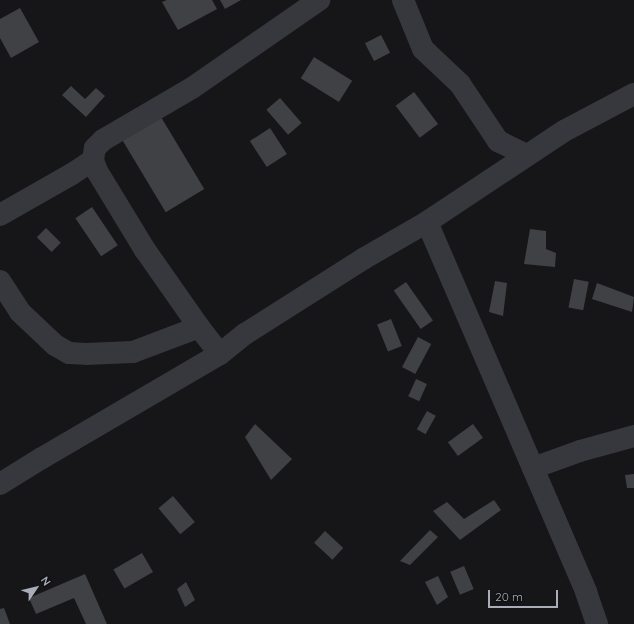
<!DOCTYPE html>
<style>
body{margin:0}
#map{position:relative;width:634px;height:624px;overflow:hidden;background:#161618;font-family:Quicksand,sans-serif}
div>[style]{position:absolute}
[style*='--x']{left:calc(var(--x)*1px);top:calc(var(--y)*1px);width:calc(var(--w)*1px);rotate:calc(var(--a)*1deg)}
.building>*{inset:0;background:#404145;transform-origin:0 0}
.minor>*{height:22px;margin:-11px;padding:0 11px;transform-origin:11px;border-radius:11px;background:#37383d}
span{translate:-50% -50%;white-space:nowrap;text-align:center;line-height:1.15;-webkit-text-stroke:3.5px #111113;paint-order:stroke}
.north{position:absolute;left:16px;top:568px;width:40px;height:40px;-webkit-text-stroke:3px #111113;paint-order:stroke;rotate:55deg;font-size:11px;font-weight:700;line-height:16px;text-align:center;color:#a8adb8}
.north::after{content:'';display:block;margin:auto;width:14px;height:18px;background:#a8adb8;clip-path:polygon(50% 0,100% 100%,50% 72%,0 100%)}
.scale{position:absolute;left:488px;top:590px;width:70px;height:18px;box-sizing:border-box;border:2px solid #a8adb8;border-top:0;padding-left:5px;font-size:12px;line-height:14px;white-space:nowrap;color:#a8adb8;-webkit-text-stroke:3px #111113;paint-order:stroke}
</style>
<div id="map">
<div class="building">
<div style="clip-path:polygon(167px 0,212px 0,217px 9px,178px 30px,162px 2px)"></div>
<div style="clip-path:polygon(220px 0,241px 0,225px 9px)"></div>
<div style="clip-path:polygon(20px 8px,39px 42px,11px 58px,0 38px,0 19px)"></div>
<div style="left:381px;top:35px;width:20px;height:18px;rotate:63deg"></div>
<div style="left:314px;top:57px;width:45px;height:25px;rotate:32deg"></div>
<div style="clip-path:polygon(71px 86px,85px 99px,96px 88px,105px 96px,86px 117px,62px 95px)"></div>
<div style="left:414px;top:92px;width:40px;height:23px;rotate:53deg"></div>
<div style="left:280px;top:98px;width:33px;height:18px;rotate:49deg"></div>
<div style="left:161px;top:117px;width:84px;height:45px;rotate:59deg"></div>
<div style="left:270px;top:128px;width:31px;height:24px;rotate:57deg"></div>
<div style="left:92px;top:207px;width:46px;height:20px;rotate:56deg"></div>
<div style="left:46px;top:228px;width:21px;height:13px;rotate:45deg"></div>
<div style="clip-path:polygon(530px 229px,546px 231px,546px 249px,556px 253px,555px 267px,524px 264px)"></div>
<div style="left:574px;top:279px;width:15px;height:29px;rotate:11deg"></div>
<div style="clip-path:polygon(495px 281px,507px 283px,503px 316px,489px 312px)"></div>
<div style="left:406px;top:282px;width:47px;height:15px;rotate:55deg"></div>
<div style="clip-path:polygon(597px 283px,634px 297px,632px 312px,592px 299px)"></div>
<div style="left:391px;top:319px;width:29px;height:15px;rotate:68deg"></div>
<div style="left:418px;top:337px;width:15px;height:34px;rotate:28deg"></div>
<div style="left:416px;top:379px;width:12px;height:19px;rotate:24deg"></div>
<div style="left:427px;top:411px;width:10px;height:21px;rotate:29deg"></div>
<div style="clip-path:polygon(255px 424px,292px 459px,271px 480px,245px 437px)"></div>
<div style="left:473px;top:424px;width:17px;height:31px;rotate:54deg"></div>
<div style="clip-path:polygon(634px 474px,634px 488px,627px 488px,625px 475px)"></div>
<div style="left:173px;top:496px;width:34px;height:19px;rotate:50deg"></div>
<div style="clip-path:polygon(494px 500px,501px 510px,460px 540px,433px 511px,447px 502px,464px 519px)"></div>
<div style="clip-path:polygon(430px 530px,438px 537px,410px 565px,400px 561px)"></div>
<div style="left:325px;top:531px;width:25px;height:16px;rotate:43deg"></div>
<div style="left:142px;top:553px;width:22px;height:33px;rotate:60deg"></div>
<div style="left:464px;top:566px;width:25px;height:15px;rotate:67deg"></div>
<div style="clip-path:polygon(85px 574px,107px 624px,86px 624px,74px 598px,36px 614px,29px 598px)"></div>
<div style="clip-path:polygon(438px 576px,448px 597px,437px 605px,425px 582px)"></div>
<div style="clip-path:polygon(186px 582px,195px 600px,185px 607px,177px 589px)"></div>
<div style="clip-path:polygon(4px 608px,10px 624px,0 624px,0 609px)"></div>
</div>
<div class="minor">
<div style="--x:403;--y:0;--w:53;--a:67.8"></div>
<div style="--x:423;--y:49;--w:51;--a:43.4"></div>
<div style="--x:460;--y:84;--w:69;--a:56.3"></div>
<div style="--x:498;--y:141;--w:32;--a:26"></div>
<div style="--x:0;--y:215;--w:83;--a:-29.7"></div>
<div style="--x:72;--y:174;--w:25;--a:-34"></div>
<div style="--x:427;--y:222;--w:403;--a:66.7"></div>
<div style="--x:586;--y:592;--w:34;--a:71"></div>
<div style="--x:0;--y:281;--w:37;--a:57"></div>
<div style="--x:20;--y:312;--w:48;--a:43.3"></div>
<div style="--x:55;--y:345;--w:16;--a:30"></div>
<div style="--x:69;--y:353;--w:17;--a:3"></div>
<div style="--x:86;--y:354;--w:47;--a:-2.4"></div>
<div style="--x:133;--y:352;--w:71;--a:-20.7"></div>
<div style="--x:220;--y:354;--w:34;--a:-128"></div>
<div style="--x:199;--y:327;--w:94;--a:-125"></div>
<div style="--x:145;--y:250;--w:92;--a:-121.3"></div>
<div style="--x:97;--y:171;--w:12;--a:-110"></div>
<div style="--x:93;--y:160;--w:12;--a:-81"></div>
<div style="--x:95;--y:148;--w:11;--a:-45"></div>
<div style="--x:103;--y:140;--w:103;--a:-30.3"></div>
<div style="--x:192;--y:88;--w:155;--a:-34.7"></div>
<div style="--x:533;--y:468;--w:50;--a:-19.9"></div>
<div style="--x:580;--y:451;--w:56;--a:-15.5"></div>
<div style="--x:0;--y:484;--w:49;--a:-31.8"></div>
<div style="--x:42;--y:458;--w:206;--a:-30.3"></div>
<div style="--x:220;--y:354;--w:32;--a:-39"></div>
<div style="--x:245;--y:334;--w:140;--a:-32.4"></div>
<div style="--x:363;--y:259;--w:74;--a:-30"></div>
<div style="--x:427;--y:222;--w:164;--a:-33.6"></div>
<div style="--x:564;--y:131;--w:79;--a:-27.9"></div>
</div>
<div class="north">N</div>
<div class="scale">20 m</div>
</div>
